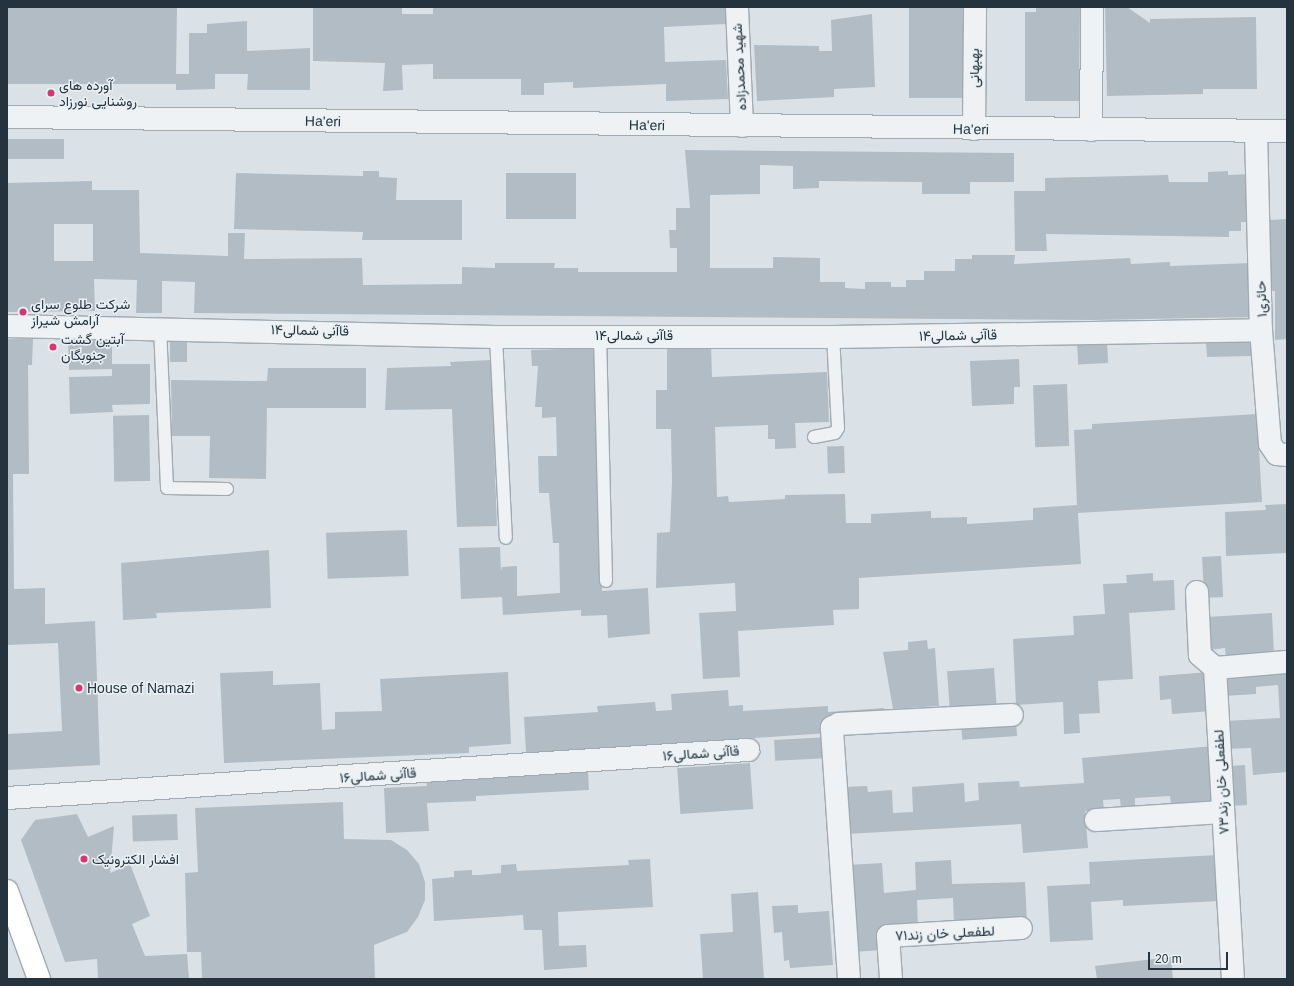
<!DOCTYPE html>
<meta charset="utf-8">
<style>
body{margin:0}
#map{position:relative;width:1294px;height:986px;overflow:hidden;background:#dbe2e7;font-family:Helvetica,Vazirmatn,sans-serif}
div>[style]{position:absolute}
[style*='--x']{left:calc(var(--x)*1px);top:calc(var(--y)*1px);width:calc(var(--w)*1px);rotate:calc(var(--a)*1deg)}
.building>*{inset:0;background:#b2bcc4;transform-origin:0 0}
.roads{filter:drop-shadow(1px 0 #a0aab1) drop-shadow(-1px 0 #a0aab1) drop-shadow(0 1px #a0aab1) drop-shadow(0 -1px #a0aab1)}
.service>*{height:12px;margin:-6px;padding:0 6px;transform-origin:6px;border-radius:6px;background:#eef2f5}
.minor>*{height:22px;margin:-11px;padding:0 11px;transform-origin:11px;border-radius:11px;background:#eef2f5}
.tertiary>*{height:22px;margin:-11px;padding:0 11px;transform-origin:11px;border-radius:11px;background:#eef2f5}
.secondary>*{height:22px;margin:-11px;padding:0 11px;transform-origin:11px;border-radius:11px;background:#fff}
.dots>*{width:11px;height:11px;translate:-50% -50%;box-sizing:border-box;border:2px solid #eaf1f5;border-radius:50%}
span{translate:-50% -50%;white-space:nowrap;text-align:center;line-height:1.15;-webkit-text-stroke:3px #eaf1f5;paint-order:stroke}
.street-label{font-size:14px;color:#24333e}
.poi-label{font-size:14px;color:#24333e}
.left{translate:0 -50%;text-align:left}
.frame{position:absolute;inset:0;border:8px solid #24333e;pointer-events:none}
.scale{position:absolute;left:1148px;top:952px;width:80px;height:18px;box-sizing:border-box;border:2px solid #24333e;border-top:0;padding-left:5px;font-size:12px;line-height:14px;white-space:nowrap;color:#24333e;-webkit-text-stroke:3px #eaf1f5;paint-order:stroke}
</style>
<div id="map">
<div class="building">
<div style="clip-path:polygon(7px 7px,177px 7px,176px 74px,189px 74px,189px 33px,207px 33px,207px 24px,247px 21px,247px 51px,310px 48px,310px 90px,247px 90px,248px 74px,215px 74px,215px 89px,176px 90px,176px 84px,7px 84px)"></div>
<div style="clip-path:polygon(313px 7px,402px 7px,402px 14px,433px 14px,433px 7px,725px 7px,726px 24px,664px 27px,665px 62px,726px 60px,728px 99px,666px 101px,666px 84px,573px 88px,573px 82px,544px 83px,544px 95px,521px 95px,521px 79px,433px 79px,433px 64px,402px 65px,403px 90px,383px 91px,385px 63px,313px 61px)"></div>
<div style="left:909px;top:7px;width:54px;height:91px"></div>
<div style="clip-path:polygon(1036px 7px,1080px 7px,1079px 101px,1025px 101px,1025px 12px,1036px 12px)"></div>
<div style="clip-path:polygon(1105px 7px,1127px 7px,1150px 23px,1150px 19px,1256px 17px,1257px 89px,1203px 89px,1203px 94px,1107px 96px)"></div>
<div style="clip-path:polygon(872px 14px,875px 87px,834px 89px,834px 97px,757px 101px,754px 45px,819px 46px,819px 51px,832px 51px,831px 20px)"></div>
<div style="left:64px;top:139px;width:20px;height:57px;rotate:90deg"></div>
<div style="clip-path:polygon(evenodd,685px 150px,1014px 153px,1014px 182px,970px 182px,970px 194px,922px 194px,922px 182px,819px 181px,819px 188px,793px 189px,793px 166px,760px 165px,760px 194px,710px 195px,710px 268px,773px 268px,773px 257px,820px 258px,820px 282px,845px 282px,845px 288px,865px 289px,865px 282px,891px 282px,891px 287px,906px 287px,906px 280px,924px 280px,924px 271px,955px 271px,955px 259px,972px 259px,972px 255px,1015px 255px,1014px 264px,1130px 258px,1131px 264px,1170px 262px,1170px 266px,1251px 263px,1254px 317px,1093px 320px,194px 313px,195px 282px,162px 281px,162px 313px,136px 313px,137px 280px,94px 279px,95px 311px,7px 312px,7px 183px,92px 181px,92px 190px,139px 190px,140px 253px,228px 256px,228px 233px,245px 233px,244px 259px,362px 258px,363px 285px,462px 284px,462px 267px,495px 268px,495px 263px,555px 263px,554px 268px,578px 268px,578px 272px,677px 272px,677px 248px,670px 248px,669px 230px,676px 230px,676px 208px,690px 208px,685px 150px,54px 224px,93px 224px,93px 261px,54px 261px,54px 224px)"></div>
<div style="clip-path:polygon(363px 171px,379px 171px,379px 177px,397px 178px,396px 200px,462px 200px,462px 240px,362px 240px,363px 232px,234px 229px,236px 173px,363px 176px)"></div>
<div style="clip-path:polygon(1228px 171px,1228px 175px,1251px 174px,1252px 222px,1241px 222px,1241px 231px,1229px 231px,1229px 237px,1046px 234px,1047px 251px,1015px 251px,1014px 191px,1045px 191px,1045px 178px,1168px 175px,1169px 182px,1208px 182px,1208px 172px)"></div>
<div style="left:506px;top:173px;width:70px;height:46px"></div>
<div style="clip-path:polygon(1287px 219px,1287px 339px,1275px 340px,1275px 291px,1270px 291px,1268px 220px)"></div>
<div style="clip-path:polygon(68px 338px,112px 338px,112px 364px,150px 364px,150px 404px,112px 405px,113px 412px,70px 414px,69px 377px,112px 376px,112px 369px,69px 370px)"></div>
<div style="left:170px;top:338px;width:17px;height:24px"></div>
<div style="clip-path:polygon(7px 339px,33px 339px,32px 365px,28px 365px,29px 474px,13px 474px,14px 589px,45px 588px,45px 624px,95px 621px,100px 765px,7px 770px,7px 734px,62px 731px,58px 643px,7px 645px)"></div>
<div style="left:1107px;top:341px;width:22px;height:30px;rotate:87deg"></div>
<div style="clip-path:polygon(1206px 342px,1254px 343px,1253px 356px,1207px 357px)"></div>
<div style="clip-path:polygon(667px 344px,711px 344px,712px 377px,827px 372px,829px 422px,795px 423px,796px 448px,775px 449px,775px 439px,768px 439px,768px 425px,715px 427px,717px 497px,728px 496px,729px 502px,785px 499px,785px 495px,845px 494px,846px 523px,871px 523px,871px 514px,931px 511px,931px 518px,967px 517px,967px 524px,1033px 520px,1033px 508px,1077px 505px,1074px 430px,1092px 429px,1092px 424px,1257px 414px,1262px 502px,1078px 513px,1081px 564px,859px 578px,859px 609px,833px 610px,834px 625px,738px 631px,740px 677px,703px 679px,699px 613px,736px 611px,735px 583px,656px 588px,657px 533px,670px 532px,672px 482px,671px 429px,656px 429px,656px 390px,667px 390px)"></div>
<div style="clip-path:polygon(596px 348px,602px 591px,648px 588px,650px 634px,608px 638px,607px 615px,581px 616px,581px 610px,503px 615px,502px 597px,461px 599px,459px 548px,500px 547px,501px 571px,502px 567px,517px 566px,517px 596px,560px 593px,559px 543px,553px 543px,549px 493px,539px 493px,538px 456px,557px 456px,556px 417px,542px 418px,542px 407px,535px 407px,538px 366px,532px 366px,531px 350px)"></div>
<div style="clip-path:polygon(1019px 359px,1020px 387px,1014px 387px,1014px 404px,972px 406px,970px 361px)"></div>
<div style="clip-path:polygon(491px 360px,497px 526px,457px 527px,452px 409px,385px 410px,387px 368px,451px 366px,450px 362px)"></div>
<div style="clip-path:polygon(268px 368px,366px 368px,366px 408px,267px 408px,266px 479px,209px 478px,210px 436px,172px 436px,171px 380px,267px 381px)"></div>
<div style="left:1067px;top:384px;width:62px;height:34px;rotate:88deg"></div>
<div style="left:149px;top:415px;width:66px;height:36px;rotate:89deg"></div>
<div style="left:844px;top:446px;width:27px;height:17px;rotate:88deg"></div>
<div style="clip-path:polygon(1287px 504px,1287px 553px,1226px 556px,1225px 512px,1266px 510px,1265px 505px)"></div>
<div style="left:407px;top:530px;width:46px;height:81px;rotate:88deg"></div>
<div style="clip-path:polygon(269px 550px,271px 608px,156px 613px,157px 618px,123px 620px,121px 563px)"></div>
<div style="left:1221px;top:556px;width:41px;height:19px;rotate:87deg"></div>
<div style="clip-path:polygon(1153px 573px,1153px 581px,1174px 580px,1175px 610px,1129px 613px,1133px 679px,1098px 681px,1100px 713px,1079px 714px,1080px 733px,1064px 734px,1063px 702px,1016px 705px,1013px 639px,1074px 635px,1073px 616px,1105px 614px,1103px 584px,1127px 583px,1126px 575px)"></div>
<div style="clip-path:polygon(1272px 613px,1274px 655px,1226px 658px,1225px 648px,1209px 650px,1207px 617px)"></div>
<div style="clip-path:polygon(927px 640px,928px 649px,935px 648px,939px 706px,893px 709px,883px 652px,908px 650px,908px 642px)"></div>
<div style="left:994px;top:668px;width:43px;height:47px;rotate:86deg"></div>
<div style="clip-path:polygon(1287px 669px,1287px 772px,1253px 775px,1251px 748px,1226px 749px,1225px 721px,1280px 718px,1278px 685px,1256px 687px,1256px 694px,1224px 696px,1223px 673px)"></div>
<div style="clip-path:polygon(273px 671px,273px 685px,320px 683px,322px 730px,335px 729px,335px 712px,382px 711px,380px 679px,508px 672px,511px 744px,469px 747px,469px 753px,224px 763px,220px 673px)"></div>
<div style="clip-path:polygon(1209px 672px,1212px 711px,1172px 714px,1171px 699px,1160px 700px,1159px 676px)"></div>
<div style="clip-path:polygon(728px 690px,729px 706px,743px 705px,743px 711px,828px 706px,828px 712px,884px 708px,885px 718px,829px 733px,526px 753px,524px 717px,598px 712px,597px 706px,655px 702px,656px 711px,672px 710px,671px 694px)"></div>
<div style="left:1016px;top:720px;width:16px;height:55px;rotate:86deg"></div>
<div style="left:829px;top:737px;width:21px;height:55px;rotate:87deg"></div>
<div style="clip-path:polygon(1213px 746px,1216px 803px,1171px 805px,1170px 796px,1135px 798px,1135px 808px,1121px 809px,1120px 799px,1103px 800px,1104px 810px,1085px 811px,1088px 848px,1023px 853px,1021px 824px,847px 834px,844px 787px,867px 786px,868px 792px,892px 790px,893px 813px,913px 812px,912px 787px,964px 783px,965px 802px,979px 800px,978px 783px,1019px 781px,1020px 787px,1084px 783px,1082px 758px)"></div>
<div style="left:750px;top:763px;width:46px;height:73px;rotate:86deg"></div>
<div style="left:1245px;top:765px;width:40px;height:18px;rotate:87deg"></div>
<div style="clip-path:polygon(588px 772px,589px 790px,476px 796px,476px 801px,427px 803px,429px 831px,386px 833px,384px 788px,427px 786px,426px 781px)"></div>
<div style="clip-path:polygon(343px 802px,344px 839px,391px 840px,407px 850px,419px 864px,425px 882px,425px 900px,418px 917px,407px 932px,374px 945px,375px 979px,202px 979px,201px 952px,187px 952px,185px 873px,198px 872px,195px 808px)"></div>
<div style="clip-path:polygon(77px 814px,88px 837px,114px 826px,110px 873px,130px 864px,150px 916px,132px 924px,145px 956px,187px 954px,189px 979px,98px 979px,97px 959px,65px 962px,21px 840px,35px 820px)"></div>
<div style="left:177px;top:814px;width:26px;height:45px;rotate:88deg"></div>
<div style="clip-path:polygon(1217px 855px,1219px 901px,1123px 906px,1123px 900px,1091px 902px,1093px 940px,1050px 942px,1047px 886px,1090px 884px,1089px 862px)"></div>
<div style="clip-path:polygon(650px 859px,653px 907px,558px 912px,559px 946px,586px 945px,587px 967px,544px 970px,542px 930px,524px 930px,523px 915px,434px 921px,432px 879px,454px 877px,454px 871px,472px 870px,472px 875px,480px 875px,501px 873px,501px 865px,516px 864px,517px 871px,629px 865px,628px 860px)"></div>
<div style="clip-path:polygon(951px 860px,952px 884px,1025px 882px,1027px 922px,954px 927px,953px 898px,917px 900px,918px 927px,883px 950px,853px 952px,848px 865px,882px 863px,884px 893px,916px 890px,915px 862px)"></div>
<div style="clip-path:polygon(758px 892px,764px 979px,703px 979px,700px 934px,733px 932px,731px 894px)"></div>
<div style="clip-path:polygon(798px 905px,798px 913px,829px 911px,833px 965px,790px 968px,789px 960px,784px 961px,782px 932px,774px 933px,772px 906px)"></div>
<div style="clip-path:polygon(1171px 957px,1173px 979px,1097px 979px,1095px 966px)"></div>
</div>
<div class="roads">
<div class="service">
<div style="--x:160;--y:327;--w:161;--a:87.5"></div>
<div style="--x:167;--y:488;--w:60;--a:1"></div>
<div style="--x:600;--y:334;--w:247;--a:88.6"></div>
<div style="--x:496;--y:337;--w:201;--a:87.2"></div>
<div style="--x:814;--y:437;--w:21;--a:-11"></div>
<div style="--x:835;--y:433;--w:6;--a:-59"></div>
<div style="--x:838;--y:428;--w:91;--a:-93.1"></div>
</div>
<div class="minor">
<div style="--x:737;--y:7;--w:119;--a:87.6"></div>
<div style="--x:974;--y:129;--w:122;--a:-89.5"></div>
<div style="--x:1091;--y:130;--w:123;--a:-89.5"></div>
<div style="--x:1256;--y:131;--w:199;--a:88.6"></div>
<div style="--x:1261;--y:330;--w:114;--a:85.5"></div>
<div style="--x:1270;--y:444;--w:12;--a:55"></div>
<div style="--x:1277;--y:454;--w:10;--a:6"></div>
<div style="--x:7;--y:326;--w:489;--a:1.3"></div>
<div style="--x:496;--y:337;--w:337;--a:0"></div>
<div style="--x:833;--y:337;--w:428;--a:-0.9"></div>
<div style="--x:1197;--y:592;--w:63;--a:87.3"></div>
<div style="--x:1200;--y:655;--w:20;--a:41"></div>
<div style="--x:1215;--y:668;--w:312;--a:86.7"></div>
<div style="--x:1215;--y:668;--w:72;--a:-4.8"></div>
<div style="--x:7;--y:798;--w:743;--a:-3.71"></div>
<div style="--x:1096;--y:820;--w:127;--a:-3.6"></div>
<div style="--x:849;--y:979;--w:252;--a:-93.9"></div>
<div style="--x:832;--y:728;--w:8;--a:-30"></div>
<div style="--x:839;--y:724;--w:173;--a:-3"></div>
<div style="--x:891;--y:979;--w:43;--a:-94"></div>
<div style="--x:888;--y:936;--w:133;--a:-3.4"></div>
</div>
<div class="tertiary">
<div style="--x:7;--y:117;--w:1280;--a:0.63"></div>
</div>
<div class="secondary">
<div style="--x:7;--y:891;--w:94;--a:70"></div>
</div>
</div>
<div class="dots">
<div style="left:51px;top:93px;background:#d5376f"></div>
<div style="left:23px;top:312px;background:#d5376f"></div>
<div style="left:53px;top:347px;background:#d5376f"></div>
<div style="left:79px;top:688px;background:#d5376f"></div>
<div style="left:84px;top:859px;background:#d5376f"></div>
</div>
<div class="street-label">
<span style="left:739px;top:67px;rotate:-93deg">شهید محمدزاده</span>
<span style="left:974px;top:68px;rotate:-90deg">بهبهانی</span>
<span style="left:323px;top:121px;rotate:1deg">Ha'eri</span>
<span style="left:647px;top:125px;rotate:1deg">Ha'eri</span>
<span style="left:971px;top:129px;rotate:1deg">Ha'eri</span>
<span style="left:1261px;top:299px;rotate:-92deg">حائری۱</span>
<span style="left:310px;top:330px;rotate:1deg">قاآنی شمالی۱۴</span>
<span style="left:634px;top:335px">قاآنی شمالی۱۴</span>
<span style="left:958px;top:335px;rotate:-1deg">قاآنی شمالی۱۴</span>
<span style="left:701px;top:753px;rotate:-4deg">قاآنی شمالی۱۶</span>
<span style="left:378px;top:775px;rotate:-4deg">قاآنی شمالی۱۶</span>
<span style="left:1221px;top:782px;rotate:-93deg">لطفعلی خان زند۷۳</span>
<span style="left:945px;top:933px;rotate:-3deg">لطفعلی خان زند۷۱</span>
</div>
<div class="poi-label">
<span class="left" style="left:59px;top:93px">آورده های<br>روشنایی نورزاد</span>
<span class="left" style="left:31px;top:312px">شرکت طلوع سرای<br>آرامش شیراز</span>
<span class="left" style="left:61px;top:347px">آبتین گشت<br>جنوبگان</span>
<span class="left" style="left:87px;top:688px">House of Namazi</span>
<span class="left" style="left:92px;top:859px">افشار الکترونیک</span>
</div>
<div class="frame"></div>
<div class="scale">20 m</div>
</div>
